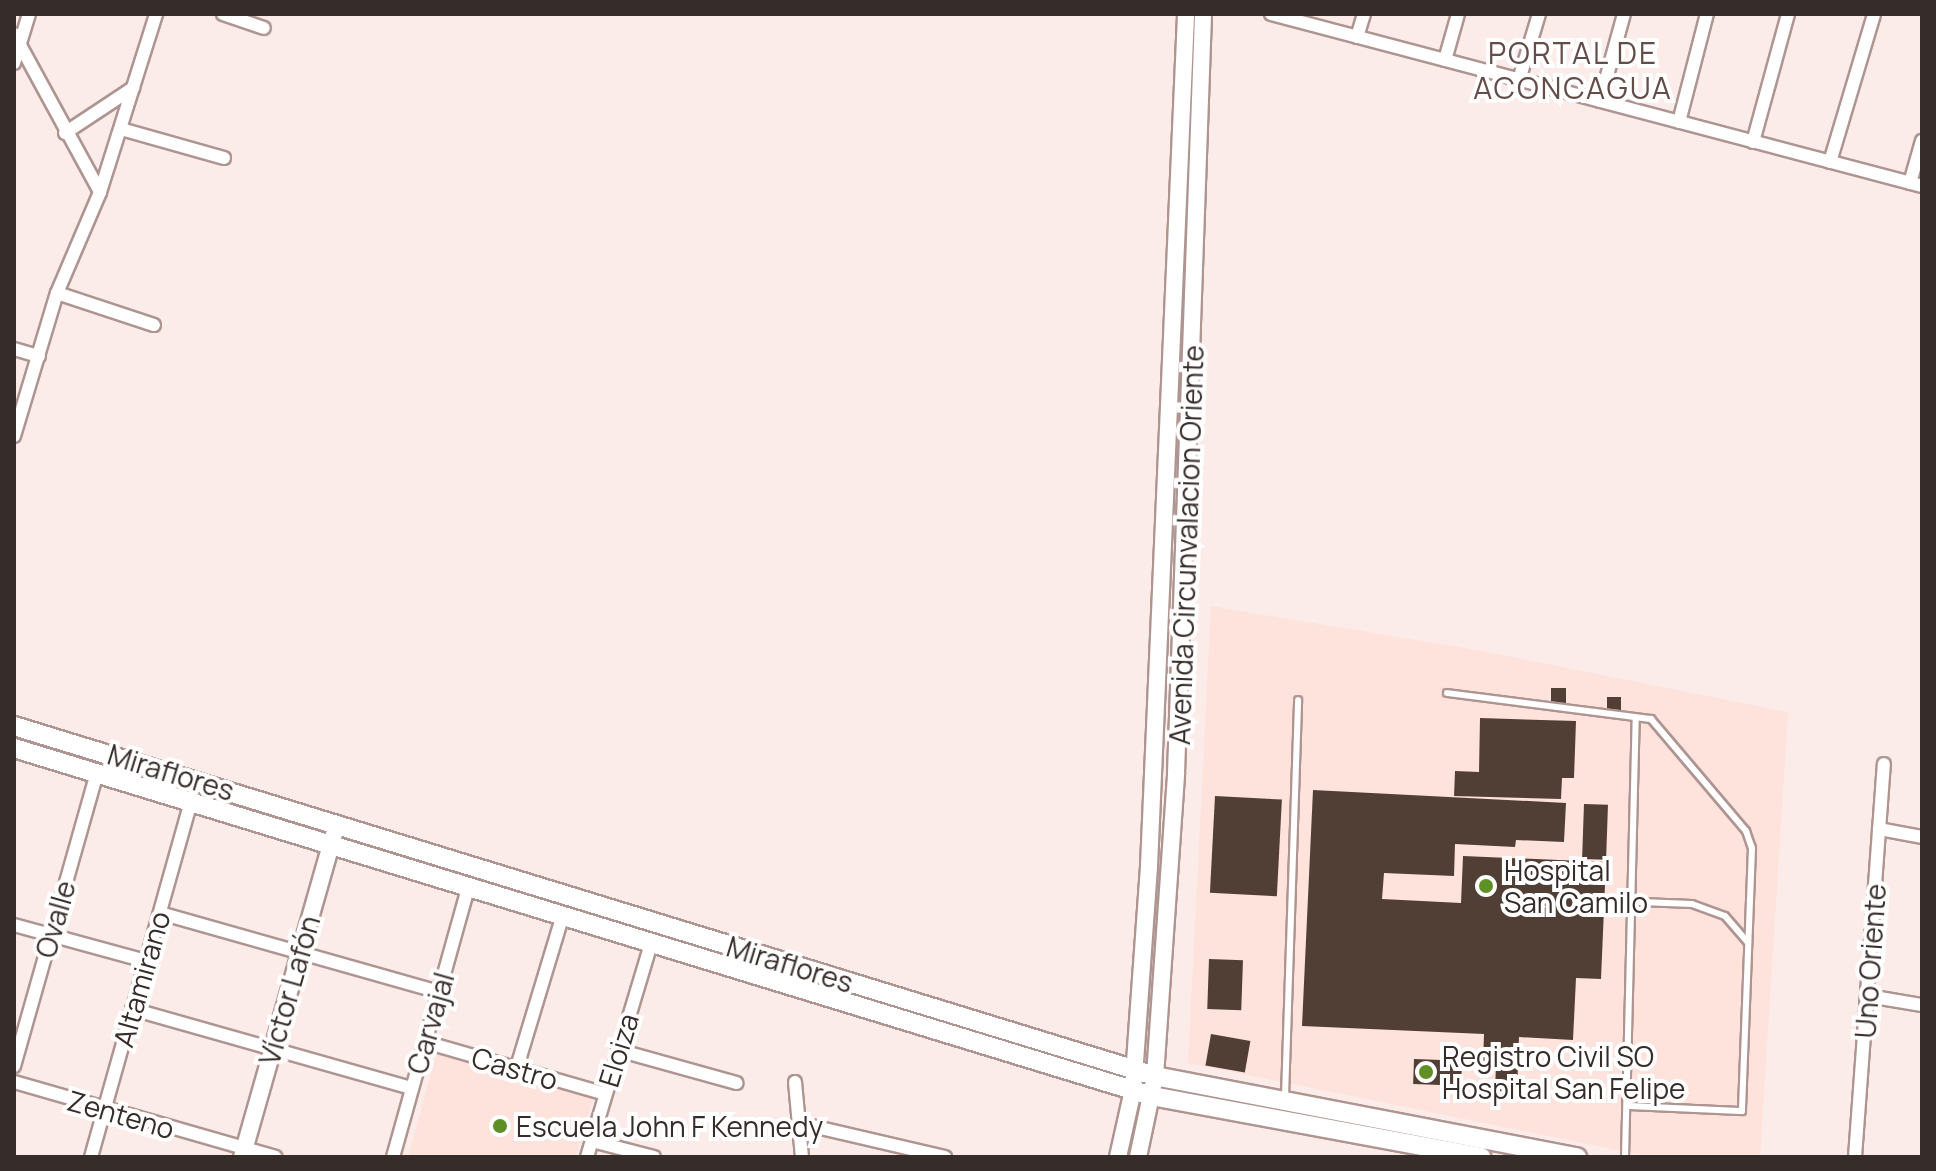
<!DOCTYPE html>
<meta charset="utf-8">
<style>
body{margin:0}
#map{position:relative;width:1936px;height:1171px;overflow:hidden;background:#fcece9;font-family:Manrope,sans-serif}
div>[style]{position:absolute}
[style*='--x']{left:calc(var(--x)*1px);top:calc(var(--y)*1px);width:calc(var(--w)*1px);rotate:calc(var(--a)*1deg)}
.built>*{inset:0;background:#fee2dc}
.green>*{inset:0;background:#fbcd96}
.building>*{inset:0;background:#513f35;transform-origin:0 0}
.roads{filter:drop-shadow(2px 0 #ae9591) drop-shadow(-2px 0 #ae9591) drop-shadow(0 2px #ae9591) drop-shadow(0 -2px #ae9591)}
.service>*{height:6px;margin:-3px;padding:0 3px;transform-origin:3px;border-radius:3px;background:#fff}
.minor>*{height:12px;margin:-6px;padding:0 6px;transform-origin:6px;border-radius:6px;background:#fff}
.tertiary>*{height:16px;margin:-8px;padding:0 8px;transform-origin:8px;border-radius:8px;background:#fff}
.secondary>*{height:18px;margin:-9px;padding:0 9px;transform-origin:9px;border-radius:9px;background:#fff}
.dots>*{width:22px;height:22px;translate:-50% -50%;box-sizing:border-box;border:4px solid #fff;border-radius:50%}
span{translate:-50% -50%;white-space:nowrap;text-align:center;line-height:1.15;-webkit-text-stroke:8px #fff;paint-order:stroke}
.street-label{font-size:28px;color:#362c2a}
.poi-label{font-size:28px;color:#362c2a}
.left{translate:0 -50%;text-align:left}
.neighbourhood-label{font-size:30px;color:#634d49;letter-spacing:2px}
.frame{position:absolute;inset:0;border:16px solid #362c2a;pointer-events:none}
</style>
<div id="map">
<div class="built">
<div style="clip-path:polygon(1211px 606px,1482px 651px,1788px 712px,1760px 1157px,1652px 1157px,1188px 1063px)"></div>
<div style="clip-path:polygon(438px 1048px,594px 1096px,576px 1157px,408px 1157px)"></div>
</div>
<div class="green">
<div style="clip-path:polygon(14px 734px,312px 826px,315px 831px,14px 740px)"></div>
<div style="clip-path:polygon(352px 840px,629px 923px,631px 928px,346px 841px)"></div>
<div style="clip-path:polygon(667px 935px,1130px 1073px,1126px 1078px,1052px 1059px,666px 940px)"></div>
</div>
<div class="building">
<div style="left:1551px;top:688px;width:15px;height:18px"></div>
<div style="left:1607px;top:697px;width:14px;height:14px"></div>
<div style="clip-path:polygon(1480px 718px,1576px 721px,1574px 778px,1562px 778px,1561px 799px,1454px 796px,1455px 771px,1479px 772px)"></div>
<div style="clip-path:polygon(1313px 790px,1566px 803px,1564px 842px,1516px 840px,1515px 847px,1455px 844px,1454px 876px,1384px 873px,1382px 899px,1461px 903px,1463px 856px,1606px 862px,1601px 979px,1576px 978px,1573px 1040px,1519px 1037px,1517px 1092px,1495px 1091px,1496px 1065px,1483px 1064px,1484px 1034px,1302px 1026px)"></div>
<div style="left:1215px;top:796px;width:67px;height:97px;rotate:3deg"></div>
<div style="left:1584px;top:804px;width:24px;height:55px;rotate:2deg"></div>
<div style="left:1209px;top:959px;width:34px;height:50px;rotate:2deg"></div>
<div style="left:1211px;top:1034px;width:40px;height:32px;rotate:10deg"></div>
<div style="left:1414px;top:1059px;width:48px;height:25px;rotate:2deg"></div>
</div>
<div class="roads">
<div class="service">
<div style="--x:1447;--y:693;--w:206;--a:7.3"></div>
<div style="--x:1651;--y:719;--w:147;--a:49.7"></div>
<div style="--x:1746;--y:831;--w:18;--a:71"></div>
<div style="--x:1752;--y:848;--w:263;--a:92.2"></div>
<div style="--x:1742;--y:1111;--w:115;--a:-177.5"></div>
<div style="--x:1615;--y:901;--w:77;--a:2.2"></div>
<div style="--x:1692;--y:904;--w:35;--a:20"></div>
<div style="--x:1725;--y:916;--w:35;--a:49"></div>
<div style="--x:1285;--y:1096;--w:396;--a:-88.1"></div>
<div style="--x:1625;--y:1157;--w:439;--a:-88.6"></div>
</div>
<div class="minor">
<div style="--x:223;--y:14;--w:43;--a:18.9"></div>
<div style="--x:1271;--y:14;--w:673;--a:14.8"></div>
<div style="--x:14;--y:34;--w:180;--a:61.4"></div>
<div style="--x:1357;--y:37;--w:24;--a:-73"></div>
<div style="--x:1445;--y:60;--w:48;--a:-74.2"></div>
<div style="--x:14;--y:63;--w:51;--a:-73"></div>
<div style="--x:1519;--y:80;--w:69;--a:-73.1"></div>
<div style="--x:1600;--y:101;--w:90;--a:-74.6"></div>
<div style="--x:1679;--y:122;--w:112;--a:-75.5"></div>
<div style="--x:121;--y:129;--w:107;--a:15.7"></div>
<div style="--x:65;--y:133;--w:82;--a:-33.5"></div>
<div style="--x:1753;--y:142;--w:133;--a:-74.7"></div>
<div style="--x:1830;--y:162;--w:154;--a:-73.4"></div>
<div style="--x:1910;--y:183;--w:44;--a:-74.1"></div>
<div style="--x:57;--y:293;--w:102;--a:18.3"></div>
<div style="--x:14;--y:349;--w:26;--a:16"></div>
<div style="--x:14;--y:436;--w:149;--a:-73.3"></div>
<div style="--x:57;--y:293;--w:110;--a:-66.9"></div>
<div style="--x:100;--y:192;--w:187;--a:-72.5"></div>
<div style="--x:1879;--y:829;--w:44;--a:10.5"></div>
<div style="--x:160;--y:913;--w:290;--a:15.8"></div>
<div style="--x:14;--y:925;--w:137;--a:15.3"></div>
<div style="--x:1868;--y:996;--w:55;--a:9.5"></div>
<div style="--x:132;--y:1009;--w:291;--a:15.8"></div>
<div style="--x:425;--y:1042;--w:187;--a:16.1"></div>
<div style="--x:618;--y:1050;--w:123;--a:15.6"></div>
<div style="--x:14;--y:1066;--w:305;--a:-74.2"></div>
<div style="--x:517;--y:1067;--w:159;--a:-73.2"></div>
<div style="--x:14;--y:1082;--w:272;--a:16"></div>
<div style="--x:795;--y:1082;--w:75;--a:84.7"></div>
<div style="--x:799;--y:1123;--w:150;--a:13.1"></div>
<div style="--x:592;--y:1141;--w:64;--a:14.5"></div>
<div style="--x:91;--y:1157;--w:370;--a:-74.3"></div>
<div style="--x:393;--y:1157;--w:278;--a:-74.4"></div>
<div style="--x:587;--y:1157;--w:222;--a:-73.3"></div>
<div style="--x:1855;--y:1157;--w:394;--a:-85.8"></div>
</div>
<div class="tertiary">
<div style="--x:242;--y:1157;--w:346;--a:-74.1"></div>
<div style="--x:1118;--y:1157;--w:69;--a:-77.4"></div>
<div style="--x:1133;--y:1090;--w:225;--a:-85.9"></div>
<div style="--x:1149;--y:866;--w:853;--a:-87.51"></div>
<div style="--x:1138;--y:1157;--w:83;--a:-78.1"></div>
<div style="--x:1155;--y:1076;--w:304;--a:-86"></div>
<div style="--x:1176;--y:773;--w:759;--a:-87.96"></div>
</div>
<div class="secondary">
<div style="--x:14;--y:726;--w:1193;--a:17.05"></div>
<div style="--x:1155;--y:1076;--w:430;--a:10.9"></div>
<div style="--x:14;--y:748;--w:1190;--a:17"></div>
<div style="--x:1152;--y:1096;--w:335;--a:10.5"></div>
</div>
</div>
<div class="dots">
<div style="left:1486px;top:886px;background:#5f9026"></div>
<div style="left:1426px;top:1072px;background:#5f9026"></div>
<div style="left:500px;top:1126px;background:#5f9026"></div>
</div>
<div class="street-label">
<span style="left:1186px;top:545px;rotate:-88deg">Avenida Circunvalacion Oriente</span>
<span style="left:171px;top:772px;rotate:17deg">Miraflores</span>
<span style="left:55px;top:919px;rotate:-74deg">Ovalle</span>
<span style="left:1870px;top:961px;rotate:-86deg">Uno Oriente</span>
<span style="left:790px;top:964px;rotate:17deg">Miraflores</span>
<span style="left:141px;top:979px;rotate:-74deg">Altamirano</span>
<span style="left:289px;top:990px;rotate:-74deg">Víctor Lafón</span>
<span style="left:430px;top:1023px;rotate:-74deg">Carvajal</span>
<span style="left:618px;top:1050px;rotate:-73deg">Eloiza</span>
<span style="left:515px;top:1068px;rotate:16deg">Castro</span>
<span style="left:121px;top:1114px;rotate:16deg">Zenteno</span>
</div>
<div class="poi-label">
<span class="left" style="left:1504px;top:886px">Hospital<br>San Camilo</span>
<span class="left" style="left:1442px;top:1072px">Registro Civil SO<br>Hospital San Felipe</span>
<span class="left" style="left:516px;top:1126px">Escuela John F Kennedy</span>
</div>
<div class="neighbourhood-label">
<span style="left:1573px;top:70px">PORTAL DE<br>ACONCAGUA</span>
</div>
<div class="frame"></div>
</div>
